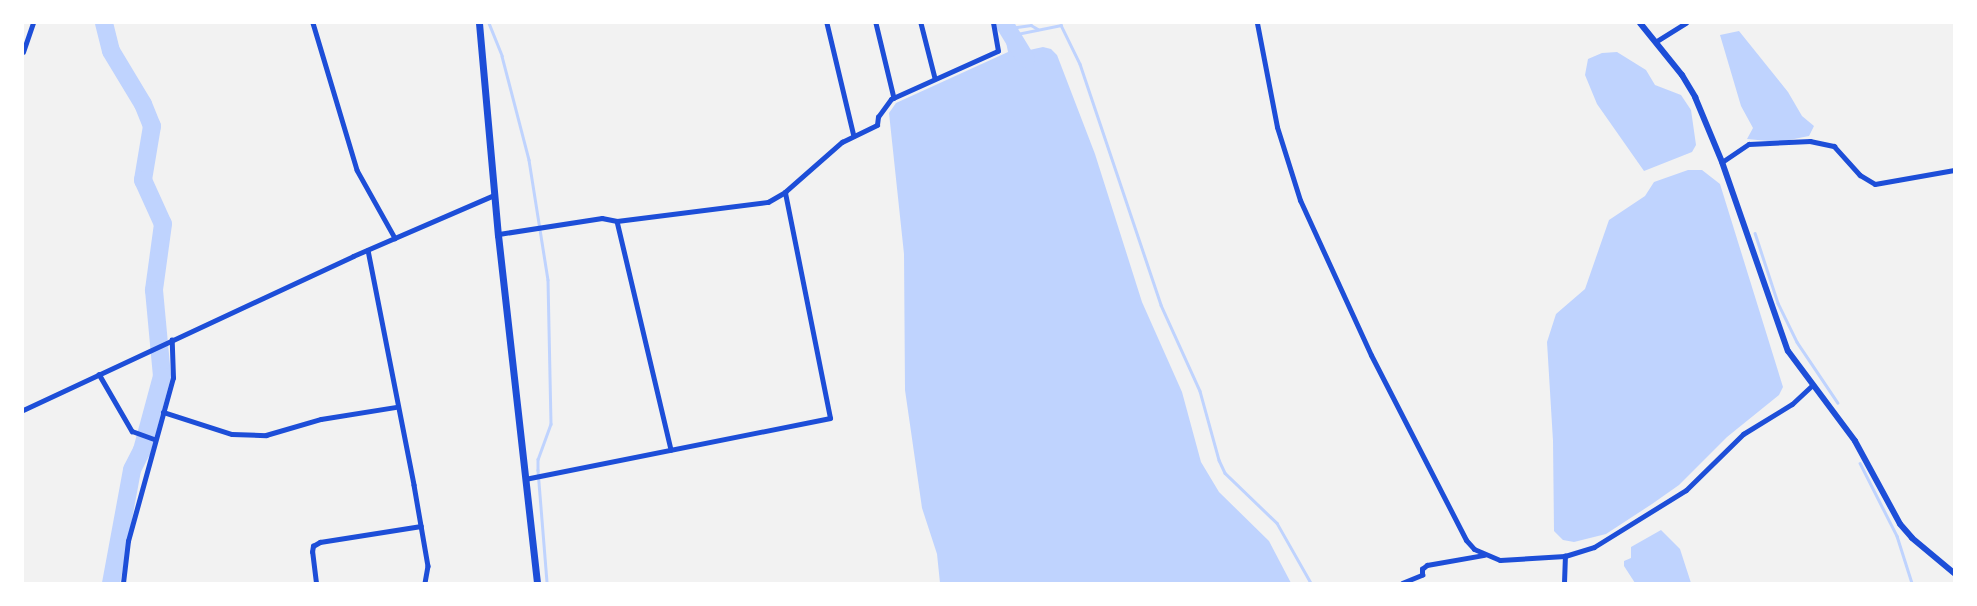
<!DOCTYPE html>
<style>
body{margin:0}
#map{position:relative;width:1977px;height:606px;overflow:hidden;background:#f2f2f2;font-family:Merriweather,serif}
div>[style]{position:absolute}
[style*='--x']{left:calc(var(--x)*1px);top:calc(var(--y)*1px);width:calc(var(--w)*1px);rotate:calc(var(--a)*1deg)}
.water>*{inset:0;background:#bfd3fe}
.stream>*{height:2.5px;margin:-1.25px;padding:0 1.25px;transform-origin:1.25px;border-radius:1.25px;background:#bfd3fe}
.river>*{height:18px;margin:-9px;padding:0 9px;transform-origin:9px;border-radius:9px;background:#bfd3fe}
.minor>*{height:4.5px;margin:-2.25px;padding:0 2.25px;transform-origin:2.25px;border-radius:2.25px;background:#1d4ed8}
.tertiary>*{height:5px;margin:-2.5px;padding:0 2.5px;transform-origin:2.5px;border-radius:2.5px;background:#1d4ed8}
.secondary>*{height:6px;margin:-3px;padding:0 3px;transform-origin:3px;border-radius:3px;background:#1d4ed8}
.trunk>*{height:7px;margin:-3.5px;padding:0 3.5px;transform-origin:3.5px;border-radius:3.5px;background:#1d4ed8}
span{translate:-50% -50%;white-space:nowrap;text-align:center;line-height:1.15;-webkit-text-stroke:7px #fff;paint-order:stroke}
.frame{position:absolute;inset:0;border:24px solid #fff;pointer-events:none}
</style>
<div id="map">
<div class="water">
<div style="clip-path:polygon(1739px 31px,1788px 92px,1802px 116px,1814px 126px,1809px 136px,1779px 142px,1747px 139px,1753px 128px,1741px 106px,1720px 35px)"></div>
<div style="clip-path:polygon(1020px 38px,1025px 51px,1043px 47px,1051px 49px,1057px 55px,1095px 154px,1142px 302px,1182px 392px,1201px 462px,1219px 492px,1269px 541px,1291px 583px,940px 583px,937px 554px,922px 508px,905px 390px,904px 254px,889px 113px,896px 103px,1008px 52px,1006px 42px)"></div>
<div style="clip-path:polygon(1617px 52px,1646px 70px,1655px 85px,1681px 95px,1691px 110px,1696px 145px,1692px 152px,1644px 171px,1597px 104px,1585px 75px,1588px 59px,1602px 53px)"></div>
<div style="clip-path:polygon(1688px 170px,1702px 170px,1720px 184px,1783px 387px,1779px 395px,1727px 437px,1679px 485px,1652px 504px,1606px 534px,1574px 542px,1563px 540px,1554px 531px,1553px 441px,1547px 342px,1556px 314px,1585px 289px,1609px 220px,1645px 196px,1654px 182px)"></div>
<div style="clip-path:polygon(1661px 530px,1680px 549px,1691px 583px,1635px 583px,1624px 566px,1624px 561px,1631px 558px,1631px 547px)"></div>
</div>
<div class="stream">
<div style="--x:489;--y:23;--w:35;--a:68"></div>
<div style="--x:502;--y:56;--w:107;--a:75.4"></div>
<div style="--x:529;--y:160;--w:121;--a:81"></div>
<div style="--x:548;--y:280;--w:144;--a:88.8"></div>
<div style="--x:551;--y:424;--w:37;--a:110"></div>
<div style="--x:538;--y:459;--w:11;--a:90"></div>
<div style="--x:538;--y:470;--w:113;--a:85.4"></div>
<div style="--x:1012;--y:35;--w:50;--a:-11.5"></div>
<div style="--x:1061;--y:25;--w:43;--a:64"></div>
<div style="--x:1080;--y:64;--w:254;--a:71.4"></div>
<div style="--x:1161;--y:305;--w:94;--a:65.6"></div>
<div style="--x:1200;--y:391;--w:72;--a:74.6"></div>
<div style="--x:1219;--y:460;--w:14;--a:65"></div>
<div style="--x:1225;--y:473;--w:72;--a:43.9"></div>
<div style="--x:1277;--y:523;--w:69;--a:60.5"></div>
<div style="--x:1012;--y:35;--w:9;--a:-58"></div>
<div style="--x:1017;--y:27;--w:14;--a:-8"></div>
<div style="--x:1031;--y:25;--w:8;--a:30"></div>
<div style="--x:1755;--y:233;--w:74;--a:71.8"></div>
<div style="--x:1778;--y:303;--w:43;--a:64"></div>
<div style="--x:1797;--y:342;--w:73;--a:56.1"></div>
<div style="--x:1860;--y:463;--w:82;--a:63.1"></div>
<div style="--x:1897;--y:536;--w:49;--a:72.3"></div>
</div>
<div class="river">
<div style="--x:104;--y:23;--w:29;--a:76"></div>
<div style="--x:111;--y:51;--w:62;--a:58.9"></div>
<div style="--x:143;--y:104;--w:24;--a:68"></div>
<div style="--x:152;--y:126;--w:55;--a:99.5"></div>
<div style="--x:143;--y:180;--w:48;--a:65.6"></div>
<div style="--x:163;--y:224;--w:67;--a:97.8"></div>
<div style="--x:154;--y:290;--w:86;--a:84.7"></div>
<div style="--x:162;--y:376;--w:77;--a:105.1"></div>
<div style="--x:142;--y:450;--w:22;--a:117"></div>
<div style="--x:132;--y:470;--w:115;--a:100.5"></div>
<div style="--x:1004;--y:23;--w:42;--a:58.6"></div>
</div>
<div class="minor">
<div style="--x:313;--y:23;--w:153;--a:73.3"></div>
<div style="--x:357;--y:170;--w:78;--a:60.8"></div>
<div style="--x:827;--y:23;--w:116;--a:76.6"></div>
<div style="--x:876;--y:23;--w:77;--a:76.5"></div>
<div style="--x:921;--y:23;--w:57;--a:75.7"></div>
<div style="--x:1657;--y:41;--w:34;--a:-32"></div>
<div style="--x:23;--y:52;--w:31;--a:-71"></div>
<div style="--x:1722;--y:162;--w:32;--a:-34"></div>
<div style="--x:1749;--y:144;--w:61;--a:-2.8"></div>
<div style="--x:1810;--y:141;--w:25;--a:12"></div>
<div style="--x:1834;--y:146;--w:39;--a:48"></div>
<div style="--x:1860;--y:175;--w:17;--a:31"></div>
<div style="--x:1875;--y:184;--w:80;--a:-10"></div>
<div style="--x:617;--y:221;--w:235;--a:76.7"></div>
<div style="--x:499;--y:234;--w:104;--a:-8.8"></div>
<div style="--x:602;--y:218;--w:15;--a:11"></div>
<div style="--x:617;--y:221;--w:152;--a:-7.2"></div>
<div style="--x:768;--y:202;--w:20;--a:-30"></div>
<div style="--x:785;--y:192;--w:76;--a:-41.3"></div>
<div style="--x:842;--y:142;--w:39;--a:-26"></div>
<div style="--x:877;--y:125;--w:8;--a:-83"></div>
<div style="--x:878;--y:117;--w:22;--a:-54"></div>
<div style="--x:891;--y:99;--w:117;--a:-24.2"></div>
<div style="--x:998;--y:51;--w:28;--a:-100"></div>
<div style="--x:368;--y:250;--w:239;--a:78.9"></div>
<div style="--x:414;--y:485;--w:82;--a:80.2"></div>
<div style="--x:428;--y:566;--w:17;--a:100"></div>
<div style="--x:99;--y:374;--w:66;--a:59.9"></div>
<div style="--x:132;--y:431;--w:23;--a:20"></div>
<div style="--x:163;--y:412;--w:72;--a:17.7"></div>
<div style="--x:232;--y:434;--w:34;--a:2"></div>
<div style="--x:266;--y:435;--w:57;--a:-16.2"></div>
<div style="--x:321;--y:419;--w:76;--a:-9.1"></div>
<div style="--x:525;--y:479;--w:311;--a:-11.3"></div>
<div style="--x:830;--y:418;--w:230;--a:-101.3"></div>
<div style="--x:123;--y:583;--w:42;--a:-83.2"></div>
<div style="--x:128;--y:541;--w:169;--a:-74.6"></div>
<div style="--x:173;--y:378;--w:38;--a:-92"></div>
<div style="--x:316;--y:583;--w:31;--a:-97"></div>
<div style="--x:312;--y:552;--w:6;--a:-81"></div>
<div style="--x:313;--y:546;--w:8;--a:-30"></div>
<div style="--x:320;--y:542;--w:102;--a:-9"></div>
<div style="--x:1402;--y:583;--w:22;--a:-22"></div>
<div style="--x:1422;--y:575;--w:6;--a:-90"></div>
<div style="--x:1422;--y:569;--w:6;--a:-39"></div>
<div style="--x:1427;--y:565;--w:58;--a:-10"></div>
<div style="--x:1564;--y:583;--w:27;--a:-88"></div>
</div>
<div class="tertiary">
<div style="--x:1257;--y:23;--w:106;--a:79.1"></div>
<div style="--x:1277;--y:127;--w:77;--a:72.5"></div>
<div style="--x:1300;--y:200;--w:170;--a:65.4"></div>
<div style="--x:1371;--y:355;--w:208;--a:62.8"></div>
<div style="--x:1466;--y:540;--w:12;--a:48"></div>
<div style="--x:1474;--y:549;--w:28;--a:23"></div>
<div style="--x:1500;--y:560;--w:65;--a:-3.5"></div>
<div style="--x:1565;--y:556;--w:30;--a:-17"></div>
<div style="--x:1594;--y:547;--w:108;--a:-31.8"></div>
<div style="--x:1686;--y:490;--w:80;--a:-44.5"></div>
<div style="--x:1743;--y:434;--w:57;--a:-31.5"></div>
<div style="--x:1792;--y:404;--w:26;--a:-43"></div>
<div style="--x:23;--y:410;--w:364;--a:-25"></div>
<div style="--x:353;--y:256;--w:154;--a:-23.4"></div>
</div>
<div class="secondary">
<div style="--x:1640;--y:23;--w:67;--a:51.1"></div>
<div style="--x:1682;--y:75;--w:26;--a:59"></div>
<div style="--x:1695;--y:97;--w:70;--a:67.4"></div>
<div style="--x:1722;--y:162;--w:200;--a:70.8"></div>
<div style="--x:1788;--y:351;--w:112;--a:53.3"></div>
<div style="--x:1855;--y:441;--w:94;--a:61.5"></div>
<div style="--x:1900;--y:524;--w:18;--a:49"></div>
<div style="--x:1912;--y:538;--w:55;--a:39.8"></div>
</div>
<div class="trunk">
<div style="--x:479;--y:23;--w:213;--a:84.9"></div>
<div style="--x:498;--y:235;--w:350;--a:83.6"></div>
</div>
<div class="frame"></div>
</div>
